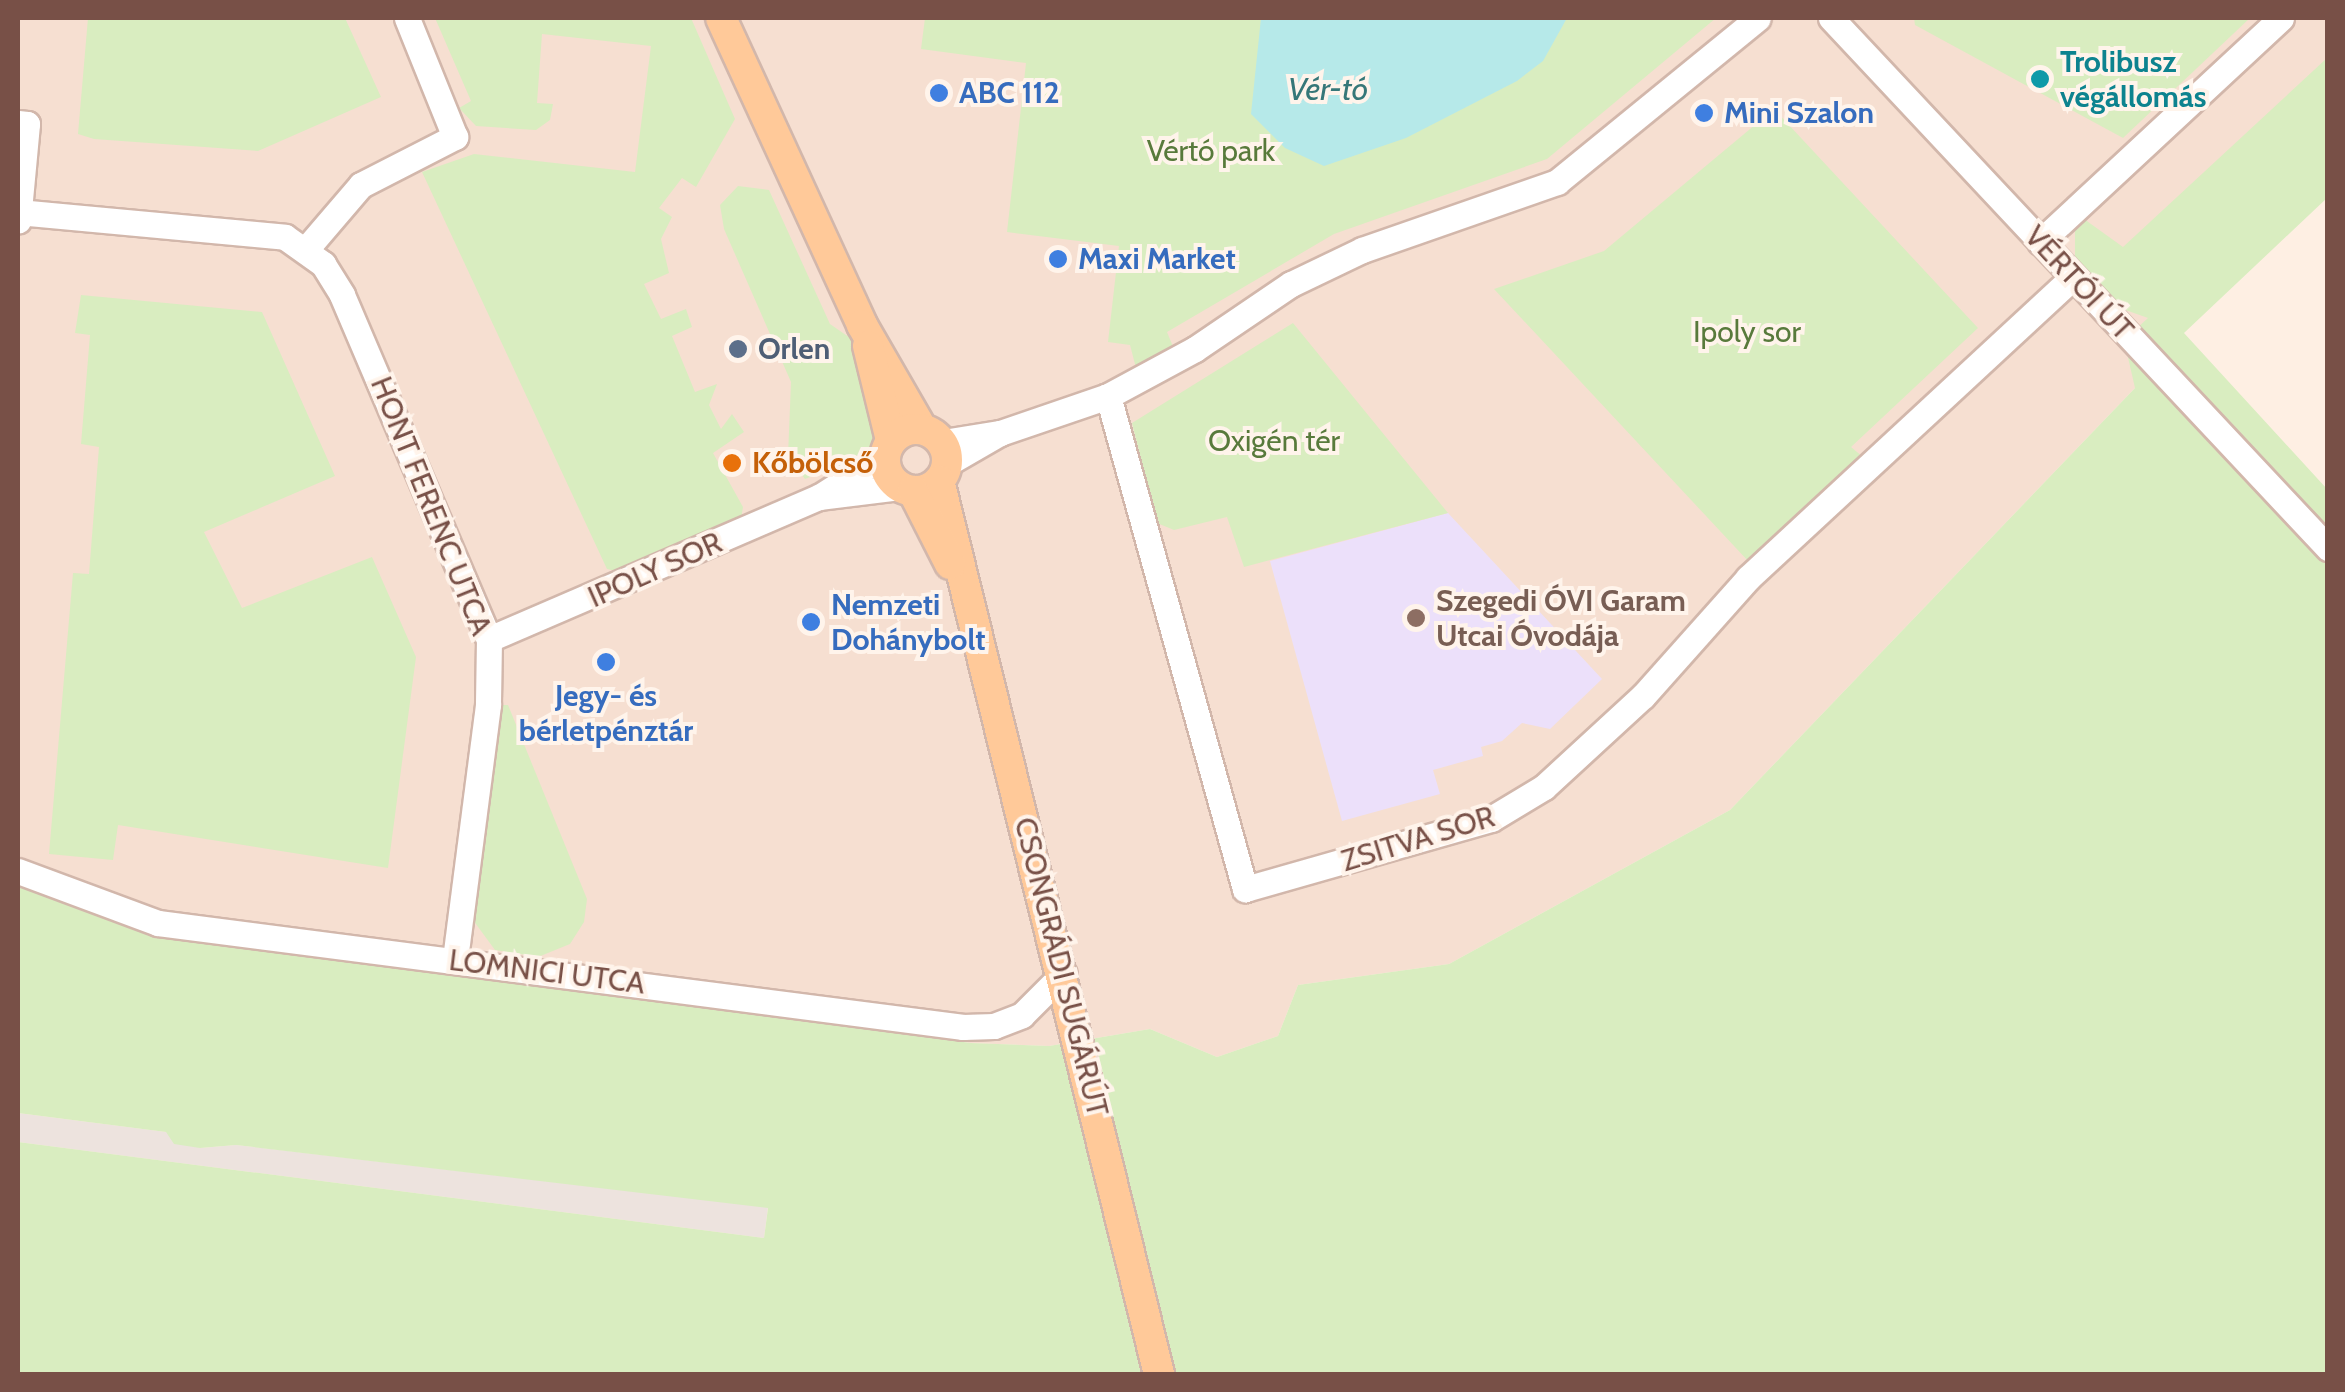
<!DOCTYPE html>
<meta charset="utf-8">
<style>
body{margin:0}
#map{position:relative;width:2345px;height:1392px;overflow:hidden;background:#feefe3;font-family:Cabin,sans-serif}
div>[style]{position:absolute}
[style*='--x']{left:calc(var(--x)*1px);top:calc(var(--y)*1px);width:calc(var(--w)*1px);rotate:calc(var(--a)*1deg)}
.residential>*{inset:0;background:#f6dfd1}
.industrial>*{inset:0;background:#ede3de}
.education>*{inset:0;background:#ece0fa}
.green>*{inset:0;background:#d9edc0}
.water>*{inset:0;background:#b6e9e9}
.roads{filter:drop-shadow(2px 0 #d2b7ab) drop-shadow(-2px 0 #d2b7ab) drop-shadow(0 2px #d2b7ab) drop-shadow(0 -2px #d2b7ab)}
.minor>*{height:25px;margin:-12.5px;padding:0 12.5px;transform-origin:12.5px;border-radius:12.5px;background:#fff}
.major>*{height:30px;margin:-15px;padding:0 15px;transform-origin:15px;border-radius:15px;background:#ffc999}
.major>.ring{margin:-15px;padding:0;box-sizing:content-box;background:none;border:30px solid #ffc999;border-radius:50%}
.dots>*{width:28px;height:28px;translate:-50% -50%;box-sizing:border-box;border:5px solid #fff4eb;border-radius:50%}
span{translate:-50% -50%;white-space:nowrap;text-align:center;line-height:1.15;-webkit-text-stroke:8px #fff4eb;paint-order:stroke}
.culture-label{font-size:30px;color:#0d838f;font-weight:700}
.left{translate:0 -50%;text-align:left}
.shop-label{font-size:30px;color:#366cbe;font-weight:700}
.park-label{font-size:30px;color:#587a3b}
.street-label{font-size:30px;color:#785047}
.service-label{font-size:30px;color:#4e5e75;font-weight:700}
.food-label{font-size:30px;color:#c56008;font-weight:700}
.education-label{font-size:30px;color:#785e54;font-weight:700}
.water-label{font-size:32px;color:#367778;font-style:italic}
.frame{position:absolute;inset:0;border:20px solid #785047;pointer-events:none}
</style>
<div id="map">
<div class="residential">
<div style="clip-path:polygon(18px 18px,2327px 18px,2327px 155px,2135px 388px,1730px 810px,1449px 964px,1298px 985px,1278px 1036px,1217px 1057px,1150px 1029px,1049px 1046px,970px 1043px,417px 969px,18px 887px)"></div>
</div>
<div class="industrial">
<div style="clip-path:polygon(18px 1113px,166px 1132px,200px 1148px,236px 1145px,768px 1207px,764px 1238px,18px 1142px)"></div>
</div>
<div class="education">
<div style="clip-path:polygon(1448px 513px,1602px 679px,1550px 729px,1522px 723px,1502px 741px,1481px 747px,1483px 756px,1433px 770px,1440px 794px,1342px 821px,1270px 561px)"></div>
</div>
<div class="green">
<div style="clip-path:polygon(88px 18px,345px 18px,381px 97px,258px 151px,94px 139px,78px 134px)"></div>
<div style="clip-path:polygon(435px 18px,691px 18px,735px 119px,696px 187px,682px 178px,659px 208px,672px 217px,661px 239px,669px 273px,644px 284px,661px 319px,686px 309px,692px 327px,672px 336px,695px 392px,717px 384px,709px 405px,721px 429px,732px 414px,744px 432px,713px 453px,743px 507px,741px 519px,621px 572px,607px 569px,422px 172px,474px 154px,635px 172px,651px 46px,542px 34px,537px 103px,553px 104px,550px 120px,536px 130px,476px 126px,459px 108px,471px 101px)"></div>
<div style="clip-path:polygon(925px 18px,1716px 18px,1547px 159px,1334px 234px,1167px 332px,1174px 349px,1136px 368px,1130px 345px,1108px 342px,1119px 246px,1007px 232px,1026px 63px,921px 49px)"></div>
<div style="clip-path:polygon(1914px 18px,2250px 18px,2123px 138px,1915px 25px)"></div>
<div style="clip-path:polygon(2327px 58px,2327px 198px,2184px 333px,2327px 489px,2327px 1374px,18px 1374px,18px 1142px,764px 1238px,768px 1208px,236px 1145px,200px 1148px,174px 1144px,166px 1132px,18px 1113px,18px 887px,417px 969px,971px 1043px,1049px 1046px,1150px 1029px,1217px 1057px,1278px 1036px,1298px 985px,1449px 964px,1730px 810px,2135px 388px,2124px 340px,2148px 318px,2117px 307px,2075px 260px,2075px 231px,2084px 219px,2123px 247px)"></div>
<div style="clip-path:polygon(1774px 109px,1978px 328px,1851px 447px,1863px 457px,1749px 562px,1494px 289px,1604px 251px)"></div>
<div style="clip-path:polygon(738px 186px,769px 190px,830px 324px,856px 342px,876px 440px,861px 457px,805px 479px,788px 456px,791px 382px,724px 229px,720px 205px)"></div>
<div style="clip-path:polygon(81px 295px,262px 312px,335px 476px,204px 532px,242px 608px,372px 557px,416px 657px,388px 868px,118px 825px,113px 860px,49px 854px,73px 573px,89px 574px,99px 447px,81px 444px,90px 335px,75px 333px)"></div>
<div style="clip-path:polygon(1293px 323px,1448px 513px,1244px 567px,1227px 517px,1174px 530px,1157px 523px,1132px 423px)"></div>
<div style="clip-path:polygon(488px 705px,508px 705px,587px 899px,584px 922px,570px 944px,538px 957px,495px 950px,462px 905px)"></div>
</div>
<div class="water">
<div style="clip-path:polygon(1261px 18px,1567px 18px,1543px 61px,1517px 81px,1406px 138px,1324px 166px,1285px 148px,1251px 114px)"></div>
</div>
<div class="roads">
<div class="minor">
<div style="--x:1831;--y:18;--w:727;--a:46.84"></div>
<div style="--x:18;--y:123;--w:9;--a:6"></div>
<div style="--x:27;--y:124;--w:97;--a:95.3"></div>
<div style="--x:18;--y:212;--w:268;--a:5.3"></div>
<div style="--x:285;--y:237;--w:47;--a:35.4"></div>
<div style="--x:323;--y:264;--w:36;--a:58"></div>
<div style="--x:342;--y:295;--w:374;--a:66.9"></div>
<div style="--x:489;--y:639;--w:66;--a:90.9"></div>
<div style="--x:488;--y:705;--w:257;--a:97.4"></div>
<div style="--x:2040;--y:242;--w:329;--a:-42.9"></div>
<div style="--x:307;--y:248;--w:83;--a:-49.4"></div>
<div style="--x:361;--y:185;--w:106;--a:-27.1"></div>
<div style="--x:455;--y:137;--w:128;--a:-112"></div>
<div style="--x:1108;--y:396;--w:512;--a:74.47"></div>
<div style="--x:1245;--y:889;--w:256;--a:-15.9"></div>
<div style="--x:1491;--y:819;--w:62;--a:-31.1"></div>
<div style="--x:1544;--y:787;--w:134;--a:-42.6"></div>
<div style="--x:1643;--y:696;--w:158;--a:-48.3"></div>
<div style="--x:1748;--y:578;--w:443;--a:-42.8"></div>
<div style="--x:943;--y:442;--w:58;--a:-9"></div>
<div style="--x:1000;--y:433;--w:114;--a:-18.9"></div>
<div style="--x:1108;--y:396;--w:99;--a:-28.4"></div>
<div style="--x:1195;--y:349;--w:116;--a:-34.1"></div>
<div style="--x:1291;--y:284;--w:79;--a:-25.6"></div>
<div style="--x:1362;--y:250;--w:207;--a:-19.2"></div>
<div style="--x:1557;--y:182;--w:259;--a:-39.2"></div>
<div style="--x:948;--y:463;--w:60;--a:-30"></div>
<div style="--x:819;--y:497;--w:83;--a:-7"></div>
<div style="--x:489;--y:639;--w:359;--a:-23.3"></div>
<div style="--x:819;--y:497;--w:78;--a:-32.5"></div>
<div style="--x:18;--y:871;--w:149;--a:20.4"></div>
<div style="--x:158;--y:923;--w:812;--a:7.36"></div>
<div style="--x:963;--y:1027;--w:31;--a:-2"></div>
<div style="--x:994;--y:1026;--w:30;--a:-21"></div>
<div style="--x:1022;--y:1015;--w:59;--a:-45"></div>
</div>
<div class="major">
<div style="--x:721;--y:18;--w:338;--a:65.3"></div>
<div style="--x:862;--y:325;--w:120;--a:60"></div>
<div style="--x:868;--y:346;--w:97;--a:76.3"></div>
<div class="ring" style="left:885px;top:429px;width:32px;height:32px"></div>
<div style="--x:939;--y:481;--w:920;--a:76.16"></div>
<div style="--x:913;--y:491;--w:82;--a:63.1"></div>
</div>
</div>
<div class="dots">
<div style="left:2040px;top:79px;background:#0f9aa8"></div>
<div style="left:939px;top:93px;background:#3f7fe0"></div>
<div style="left:1704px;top:113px;background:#3f7fe0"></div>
<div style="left:1058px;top:259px;background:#3f7fe0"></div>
<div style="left:738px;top:349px;background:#5c6f8a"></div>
<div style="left:732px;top:463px;background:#e8710a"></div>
<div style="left:1416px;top:618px;background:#8d6e63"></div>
<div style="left:811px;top:622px;background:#3f7fe0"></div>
<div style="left:606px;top:662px;background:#3f7fe0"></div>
</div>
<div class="culture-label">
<span class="left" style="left:2060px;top:79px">Trolibusz<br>végállomás</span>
</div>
<div class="shop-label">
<span class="left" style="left:959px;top:93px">ABC 112</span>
<span class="left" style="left:1724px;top:113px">Mini Szalon</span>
<span class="left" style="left:1078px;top:259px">Maxi Market</span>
<span class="left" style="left:831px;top:622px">Nemzeti<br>Dohánybolt</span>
<span style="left:606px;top:713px">Jegy- és<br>bérletpénztár</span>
</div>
<div class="park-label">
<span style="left:1211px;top:151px">Vértó park</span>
<span style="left:1747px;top:332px">Ipoly sor</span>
<span style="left:1274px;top:441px">Oxigén tér</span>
</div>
<div class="street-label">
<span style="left:2079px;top:283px;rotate:47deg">VÉRTÓI ÚT</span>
<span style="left:431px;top:506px;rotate:68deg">HONT FERENC UTCA</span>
<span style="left:655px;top:570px;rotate:-24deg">IPOLY SOR</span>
<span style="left:1418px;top:839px;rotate:-17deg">ZSITVA SOR</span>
<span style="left:1061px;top:967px;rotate:76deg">CSONGRÁDI SUGÁRÚT</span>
<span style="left:547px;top:972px;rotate:7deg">LOMNICI UTCA</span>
</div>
<div class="service-label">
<span class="left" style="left:758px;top:349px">Orlen</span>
</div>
<div class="food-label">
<span class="left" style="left:752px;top:463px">Kőbölcső</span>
</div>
<div class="education-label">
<span class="left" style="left:1436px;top:618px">Szegedi ÓVI Garam<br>Utcai Óvodája</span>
</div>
<div class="water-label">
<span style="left:1328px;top:89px">Vér-tó</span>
</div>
<div class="frame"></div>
</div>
